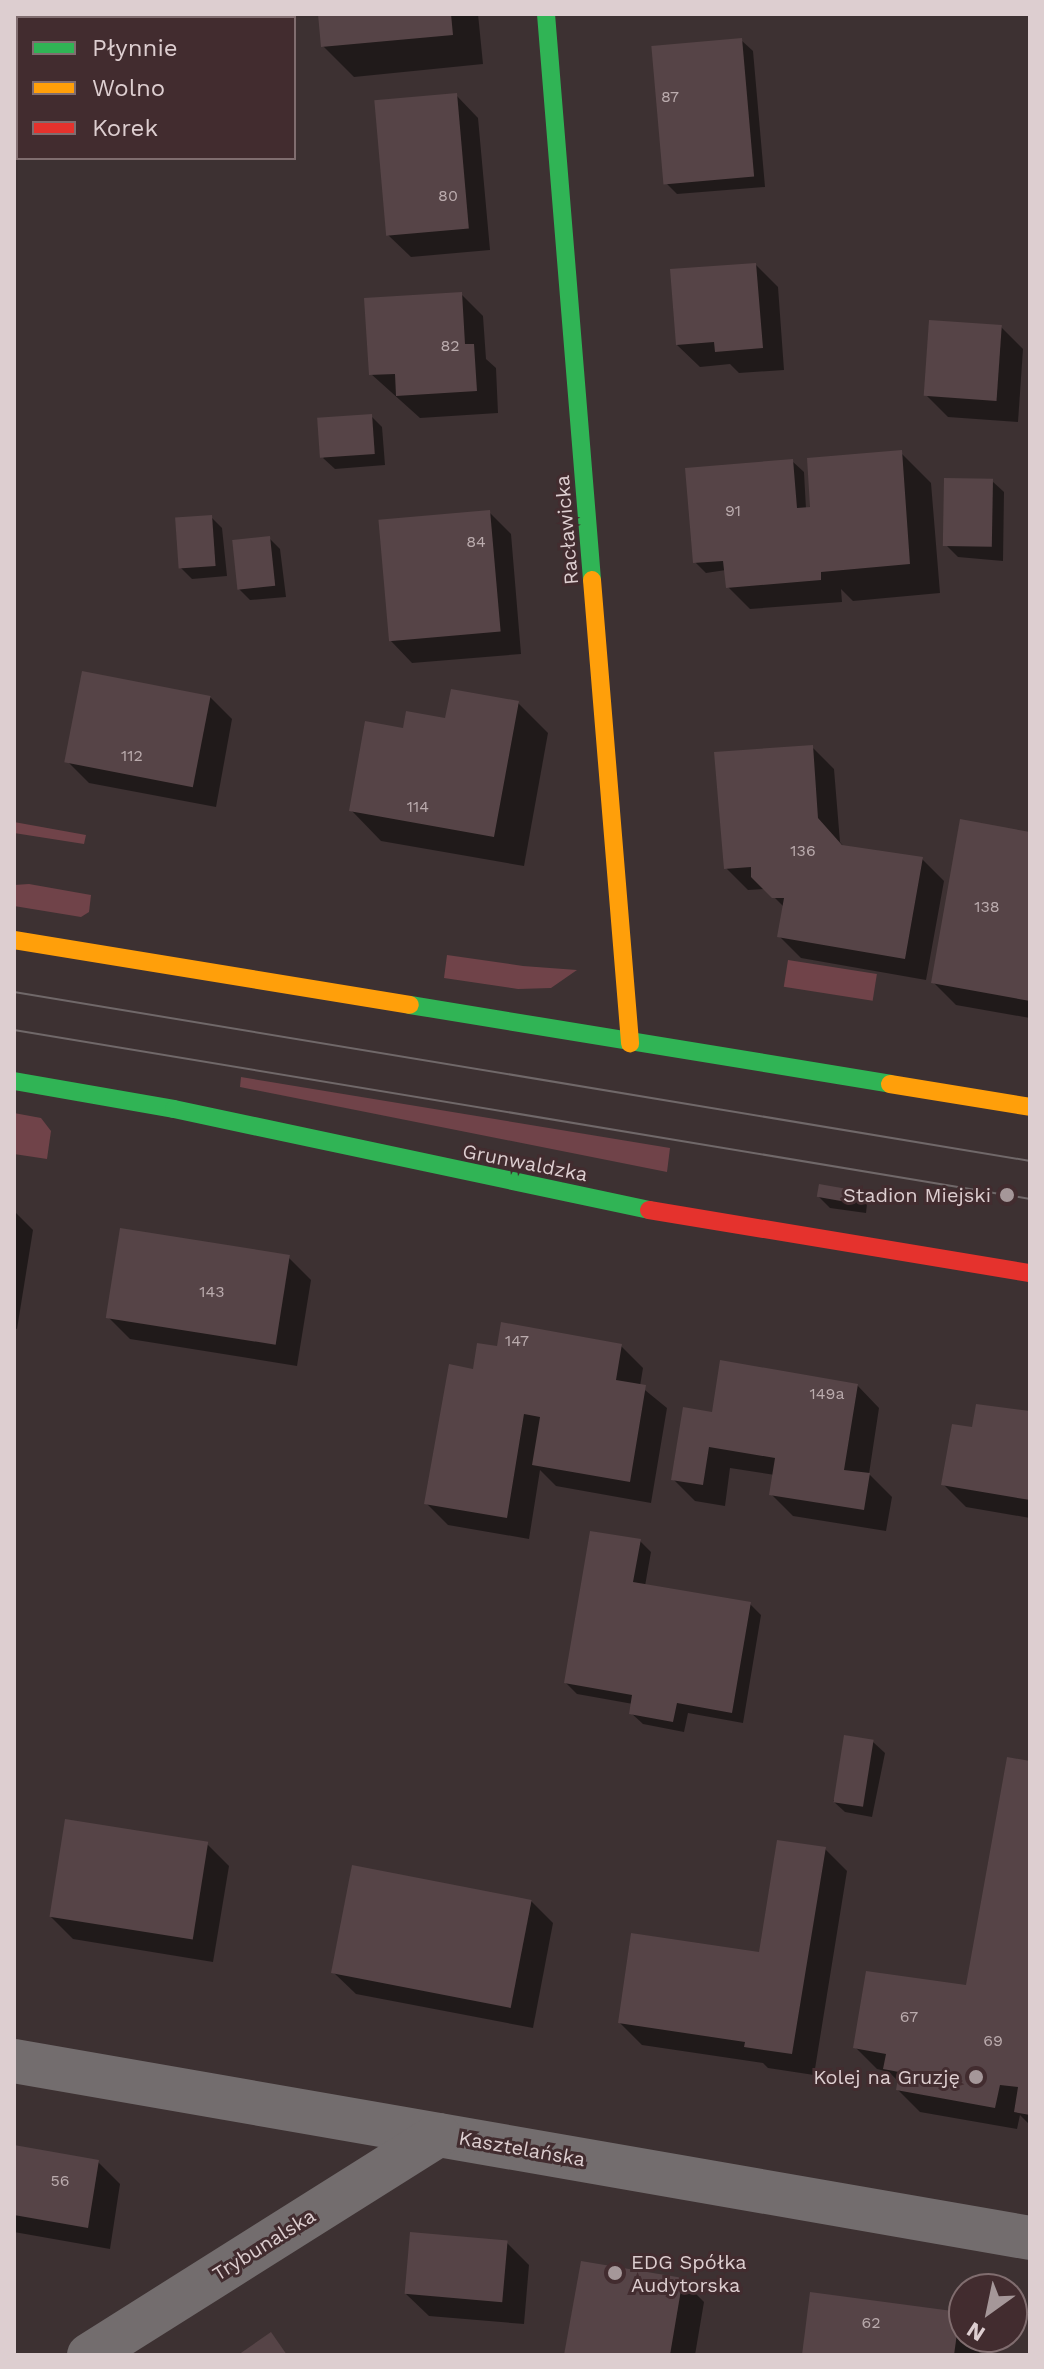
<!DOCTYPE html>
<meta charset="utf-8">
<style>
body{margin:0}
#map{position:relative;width:1044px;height:2369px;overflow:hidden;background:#3d3132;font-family:"Work Sans",sans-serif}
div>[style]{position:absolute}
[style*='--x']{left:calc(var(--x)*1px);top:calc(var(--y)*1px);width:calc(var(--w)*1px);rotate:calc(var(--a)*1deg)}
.green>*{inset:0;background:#704349;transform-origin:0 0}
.shadow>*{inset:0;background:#0007;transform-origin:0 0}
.building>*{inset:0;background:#564447;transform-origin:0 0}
.street>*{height:44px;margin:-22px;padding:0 22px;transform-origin:22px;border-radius:22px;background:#736d6e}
.fast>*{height:18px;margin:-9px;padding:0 9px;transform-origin:9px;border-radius:9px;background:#30b455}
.slow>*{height:18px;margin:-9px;padding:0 9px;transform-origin:9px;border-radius:9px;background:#ff9f0a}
.jam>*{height:18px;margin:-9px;padding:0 9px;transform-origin:9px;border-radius:9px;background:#e5322d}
.tram>*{height:2px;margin:-1px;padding:0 1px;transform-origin:1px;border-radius:1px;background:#706869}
.dots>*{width:22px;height:22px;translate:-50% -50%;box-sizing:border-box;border:4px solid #422c2f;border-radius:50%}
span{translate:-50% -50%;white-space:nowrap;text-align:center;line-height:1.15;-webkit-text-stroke:6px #422c2f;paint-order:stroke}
.number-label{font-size:16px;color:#bbacae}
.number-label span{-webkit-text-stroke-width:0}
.street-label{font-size:20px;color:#ddced0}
.poi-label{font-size:20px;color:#ddced0}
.right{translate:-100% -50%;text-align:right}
.left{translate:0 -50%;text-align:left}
.frame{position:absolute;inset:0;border:16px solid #ddced0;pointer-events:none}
.legend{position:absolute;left:16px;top:16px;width:280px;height:144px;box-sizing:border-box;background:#422c2f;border:2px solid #806d6f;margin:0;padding:10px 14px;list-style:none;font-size:24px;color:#ddced0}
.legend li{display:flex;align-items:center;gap:16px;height:40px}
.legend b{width:40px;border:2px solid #806d6f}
.north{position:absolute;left:948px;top:2273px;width:80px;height:80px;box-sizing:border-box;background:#422c2f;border:2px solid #806d6f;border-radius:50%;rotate:213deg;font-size:22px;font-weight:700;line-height:32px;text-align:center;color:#ddced0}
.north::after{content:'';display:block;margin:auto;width:28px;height:36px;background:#a59799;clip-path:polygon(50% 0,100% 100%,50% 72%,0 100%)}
</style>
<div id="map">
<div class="green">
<div style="clip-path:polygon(14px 822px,86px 835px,84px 844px,14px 833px)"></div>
<div style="clip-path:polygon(29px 884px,91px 895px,89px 912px,81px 917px,14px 906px,14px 885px)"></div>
<div style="clip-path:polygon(447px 955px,523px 966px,577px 970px,551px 988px,518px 989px,444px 978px)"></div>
<div style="left:788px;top:960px;width:90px;height:27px;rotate:9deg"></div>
<div style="clip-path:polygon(241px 1077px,670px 1148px,667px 1172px,240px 1087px)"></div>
<div style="clip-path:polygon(14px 1113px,41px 1118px,51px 1131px,47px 1159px,14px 1154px)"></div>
</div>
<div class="shadow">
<div style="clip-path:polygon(320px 14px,478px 14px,483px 64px,354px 77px,323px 46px)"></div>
<div style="clip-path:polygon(741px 40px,753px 51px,765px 187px,677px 194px,666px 183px)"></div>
<div style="left:14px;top:63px;width:4px;height:61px"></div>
<div style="clip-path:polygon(456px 95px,478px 118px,490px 250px,411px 257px,388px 235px)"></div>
<div style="clip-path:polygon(756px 265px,778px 287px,784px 370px,739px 373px,730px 364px,700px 367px,677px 345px)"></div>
<div style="clip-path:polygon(461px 294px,483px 316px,486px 359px,496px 368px,498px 413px,420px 418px,371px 374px)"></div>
<div style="clip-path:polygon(1001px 327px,1023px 349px,1018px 422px,948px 417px,926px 395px)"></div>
<div style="clip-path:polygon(371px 416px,382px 427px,385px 465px,335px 469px,323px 458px)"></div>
<div style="clip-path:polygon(901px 453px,931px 483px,940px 593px,853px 601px,841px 589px,842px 602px,750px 609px,728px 587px,726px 570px,706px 573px,695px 562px,792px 461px,804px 472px,806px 509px)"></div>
<div style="clip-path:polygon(992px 481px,1004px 492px,1003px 561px,958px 557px,946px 545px)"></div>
<div style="clip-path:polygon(489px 512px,511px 534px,521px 654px,412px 663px,390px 640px)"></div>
<div style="clip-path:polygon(211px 517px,222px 528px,227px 576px,192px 579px,181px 568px)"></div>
<div style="clip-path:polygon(269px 538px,280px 549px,286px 597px,250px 600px,239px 589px)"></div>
<div style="clip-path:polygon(210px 697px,232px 719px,216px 807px,89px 783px,67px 761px)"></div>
<div style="clip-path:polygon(518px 703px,548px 733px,524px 866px,381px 841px,351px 810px,405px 730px)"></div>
<div style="clip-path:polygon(812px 747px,834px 769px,840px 842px,844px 847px,922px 859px,944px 881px,926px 980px,801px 958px,779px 936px,784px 907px,766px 889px,748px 890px,726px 868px)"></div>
<div style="clip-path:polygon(1030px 834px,1030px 1018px,956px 1005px,934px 983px)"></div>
<div style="clip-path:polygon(856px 1193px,867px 1204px,866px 1213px,830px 1208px,818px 1196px)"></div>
<div style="clip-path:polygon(14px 1211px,33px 1230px,17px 1329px,14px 1328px)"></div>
<div style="clip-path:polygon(289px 1258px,311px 1280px,297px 1366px,130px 1339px,108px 1317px)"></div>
<div style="clip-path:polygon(621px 1346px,643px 1368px,640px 1386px,667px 1408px,651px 1503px,556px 1486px,540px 1470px,529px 1539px,448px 1525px,426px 1503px,474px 1371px,498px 1348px)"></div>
<div style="clip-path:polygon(857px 1385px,879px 1408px,869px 1474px,892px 1497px,886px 1531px,793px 1516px,771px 1494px,775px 1475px,730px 1468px,725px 1506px,695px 1501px,673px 1479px,714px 1414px)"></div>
<div style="clip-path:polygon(1030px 1414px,1030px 1518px,966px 1507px,944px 1485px,973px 1430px)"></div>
<div style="clip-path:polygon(640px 1541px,651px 1552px,645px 1586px,750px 1604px,761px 1615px,743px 1723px,688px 1713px,684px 1732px,643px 1724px,631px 1713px,633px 1704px,577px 1694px,566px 1683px)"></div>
<div style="clip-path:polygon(873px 1742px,885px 1753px,872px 1817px,845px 1812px,833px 1801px)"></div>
<div style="clip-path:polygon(1030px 1763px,1030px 2125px,1020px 2115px,1017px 2129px,920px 2112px,898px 2090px,899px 2082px,889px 2072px,877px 2069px,855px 2047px,968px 1988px)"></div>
<div style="clip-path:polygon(207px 1844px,229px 1866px,213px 1962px,73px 1939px,51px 1917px)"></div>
<div style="clip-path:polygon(825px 1849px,847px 1871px,814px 2075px,768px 2068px,763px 2063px,642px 2045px,620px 2023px,761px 1955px)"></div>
<div style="clip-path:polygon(531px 1901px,553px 1923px,533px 2028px,356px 1994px,333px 1972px)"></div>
<div style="clip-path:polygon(14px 2147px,98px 2162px,120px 2184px,110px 2249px,14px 2232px)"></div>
<div style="clip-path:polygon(507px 2243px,529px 2265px,524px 2324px,429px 2316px,406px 2294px)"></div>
<div style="clip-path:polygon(682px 2280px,704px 2302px,695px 2355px,566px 2355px)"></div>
<div style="clip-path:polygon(959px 2314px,964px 2318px,964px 2337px,981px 2337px,979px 2355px,804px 2355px)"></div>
</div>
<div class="building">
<div style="clip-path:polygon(318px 14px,451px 14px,453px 35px,321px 47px)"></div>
<div style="left:742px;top:38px;width:139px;height:91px;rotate:85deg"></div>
<div style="left:14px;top:62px;width:4px;height:50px"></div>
<div style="left:457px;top:93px;width:136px;height:83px;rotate:85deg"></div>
<div style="clip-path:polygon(756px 263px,763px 348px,715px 352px,714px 342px,676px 345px,670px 269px)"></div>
<div style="clip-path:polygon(462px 292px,465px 344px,474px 344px,477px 391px,396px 396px,395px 374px,369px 375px,364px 298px)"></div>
<div style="left:929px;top:320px;width:73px;height:76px;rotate:4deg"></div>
<div style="left:372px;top:414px;width:40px;height:55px;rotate:86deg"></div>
<div style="clip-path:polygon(902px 450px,910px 564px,821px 572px,821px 580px,726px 588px,723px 561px,693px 563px,685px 468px,793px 459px,797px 508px,810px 507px,807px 458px)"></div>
<div style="left:944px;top:478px;width:49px;height:68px;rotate:1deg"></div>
<div style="left:490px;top:510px;width:122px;height:112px;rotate:85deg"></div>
<div style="left:212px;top:515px;width:51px;height:37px;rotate:86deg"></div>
<div style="left:270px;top:536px;width:50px;height:38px;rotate:84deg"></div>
<div style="left:82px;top:671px;width:131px;height:93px;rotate:11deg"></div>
<div style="clip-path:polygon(451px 689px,519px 701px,494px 837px,349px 811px,365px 721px,403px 728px,406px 711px,445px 718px)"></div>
<div style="clip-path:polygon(813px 745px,818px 818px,842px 845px,923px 857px,905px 959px,777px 937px,784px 898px,772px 898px,751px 877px,751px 867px,724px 869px,714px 752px)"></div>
<div style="clip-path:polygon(960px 819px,1030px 832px,1030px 1001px,931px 983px)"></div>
<div style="left:819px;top:1184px;width:39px;height:13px;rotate:10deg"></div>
<div style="left:120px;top:1228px;width:172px;height:91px;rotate:9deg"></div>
<div style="clip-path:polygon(501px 1322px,622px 1344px,616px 1380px,646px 1385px,630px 1482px,532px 1465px,540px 1417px,524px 1414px,507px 1518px,424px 1504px,449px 1364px,473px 1369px,477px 1343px,497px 1346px)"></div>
<div style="clip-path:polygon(720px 1360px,858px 1384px,844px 1470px,870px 1473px,864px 1510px,769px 1495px,775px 1458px,709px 1447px,703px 1485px,671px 1480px,683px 1407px,712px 1412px)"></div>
<div style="clip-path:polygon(976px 1404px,1030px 1411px,1030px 1500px,941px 1485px,952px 1424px,972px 1427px)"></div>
<div style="clip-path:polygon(590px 1531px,641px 1539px,633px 1582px,751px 1602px,732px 1713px,677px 1703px,673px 1722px,629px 1714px,632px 1695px,564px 1683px)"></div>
<div style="left:844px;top:1735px;width:30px;height:68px;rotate:9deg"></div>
<div style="clip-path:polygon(1007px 1757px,1030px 1761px,1030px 2115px,1014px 2112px,1018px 2087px,1000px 2085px,995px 2108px,896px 2090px,899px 2072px,883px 2069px,886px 2054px,853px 2048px,866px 1971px,966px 1985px)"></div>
<div style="left:65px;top:1819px;width:145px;height:99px;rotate:9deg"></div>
<div style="clip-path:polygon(777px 1840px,826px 1847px,792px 2054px,744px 2047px,745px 2042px,618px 2023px,631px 1933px,759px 1952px)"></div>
<div style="left:352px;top:1865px;width:183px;height:110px;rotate:11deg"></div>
<div style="clip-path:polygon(14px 2145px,99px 2160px,88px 2228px,14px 2215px)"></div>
<div style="left:410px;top:2232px;width:98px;height:62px;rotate:5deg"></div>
<div style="clip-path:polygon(581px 2261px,683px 2278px,670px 2355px,564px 2355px)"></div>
<div style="clip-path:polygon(810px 2292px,960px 2312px,954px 2355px,802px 2355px)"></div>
<div style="clip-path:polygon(271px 2332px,287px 2355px,238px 2355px)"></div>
</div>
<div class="street">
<div style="--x:14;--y:2061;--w:1031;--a:9.88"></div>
<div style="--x:89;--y:2355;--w:413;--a:-32.2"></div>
</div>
<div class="fast">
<div style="--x:546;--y:14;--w:568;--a:85.35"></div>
<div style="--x:410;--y:1005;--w:486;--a:9.3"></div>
<div style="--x:14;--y:1081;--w:162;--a:9.9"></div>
<div style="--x:174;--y:1109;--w:486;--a:12"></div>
</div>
<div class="slow">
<div style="--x:592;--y:580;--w:465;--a:85.3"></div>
<div style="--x:14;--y:940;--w:401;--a:9.3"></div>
<div style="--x:890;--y:1084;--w:142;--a:9.3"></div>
</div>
<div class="jam">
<div style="--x:649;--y:1210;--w:386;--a:9.4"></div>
</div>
<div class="tram">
<div style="--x:14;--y:992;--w:1030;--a:9.44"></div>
<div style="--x:14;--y:1030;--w:1030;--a:9.44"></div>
</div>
<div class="dots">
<div style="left:1007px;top:1195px;background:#a59799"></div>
<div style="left:976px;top:2077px;background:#a59799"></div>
<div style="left:615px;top:2273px;background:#a59799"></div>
</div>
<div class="number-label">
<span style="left:670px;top:97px">87</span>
<span style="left:448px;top:196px">80</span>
<span style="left:450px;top:346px">82</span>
<span style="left:733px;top:511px">91</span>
<span style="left:476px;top:542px">84</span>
<span style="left:132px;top:756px">112</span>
<span style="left:418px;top:807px">114</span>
<span style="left:803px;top:851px">136</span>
<span style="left:987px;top:907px">138</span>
<span style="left:212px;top:1292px">143</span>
<span style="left:517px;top:1341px">147</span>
<span style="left:827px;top:1394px">149a</span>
<span style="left:909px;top:2017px">67</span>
<span style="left:993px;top:2041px">69</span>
<span style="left:60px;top:2181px">56</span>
<span style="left:871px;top:2323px">62</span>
</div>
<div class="street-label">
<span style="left:567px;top:530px;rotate:-95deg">Racławicka</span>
<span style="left:525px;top:1163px;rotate:11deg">Grunwaldzka</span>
<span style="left:522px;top:2149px;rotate:10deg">Kasztelańska</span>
<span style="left:264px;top:2245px;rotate:-32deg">Trybunalska</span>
</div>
<div class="poi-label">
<span class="right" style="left:991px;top:1195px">Stadion Miejski</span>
<span class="right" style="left:960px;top:2077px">Kolej na Gruzję</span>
<span class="left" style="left:631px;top:2274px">EDG Spółka<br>Audytorska</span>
</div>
<div class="frame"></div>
<ul class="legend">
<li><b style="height:10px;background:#30b455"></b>Płynnie</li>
<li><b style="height:10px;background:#ff9f0a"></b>Wolno</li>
<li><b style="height:10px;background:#e5322d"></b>Korek</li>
</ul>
<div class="north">N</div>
</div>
